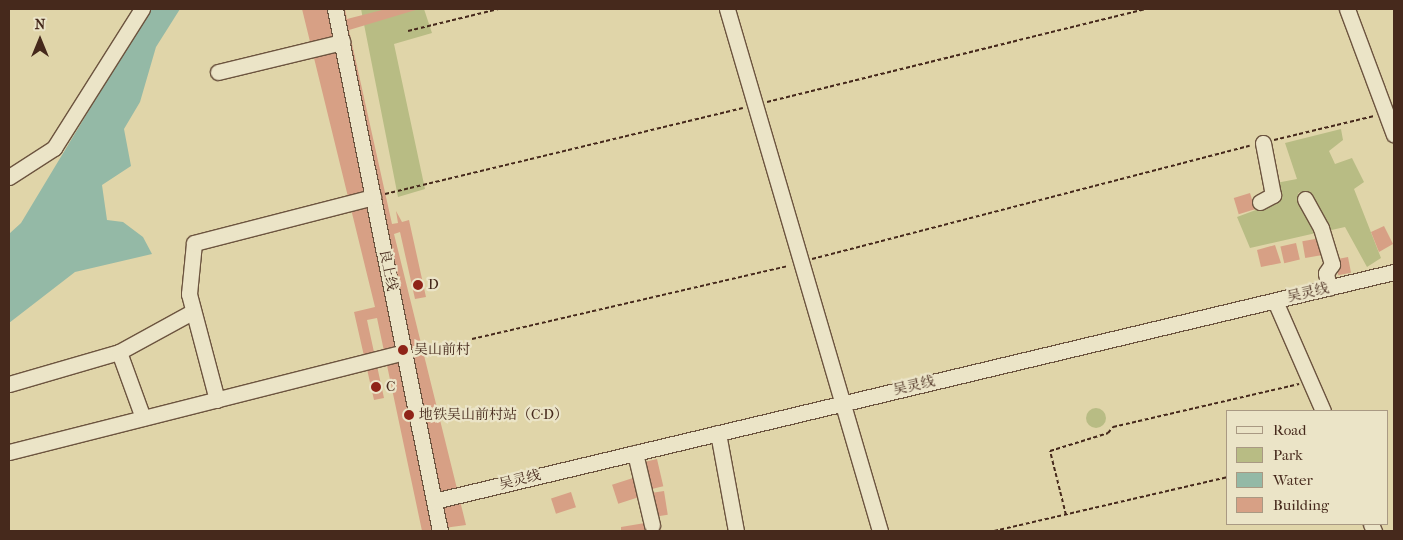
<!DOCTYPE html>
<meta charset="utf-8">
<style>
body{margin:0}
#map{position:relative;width:1403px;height:540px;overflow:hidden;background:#e0d5a9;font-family:"IM FELL French Canon","Noto Serif SC",serif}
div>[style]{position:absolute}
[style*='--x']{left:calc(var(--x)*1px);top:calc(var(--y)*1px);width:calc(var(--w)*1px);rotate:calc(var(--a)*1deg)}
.green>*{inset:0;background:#b8bc84}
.round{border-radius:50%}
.water>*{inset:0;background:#94b9a6}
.building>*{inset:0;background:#d7a085;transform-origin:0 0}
.path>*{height:2px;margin-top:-1px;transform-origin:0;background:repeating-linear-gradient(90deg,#46291c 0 4px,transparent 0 6.5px)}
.roads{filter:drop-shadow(1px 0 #6c543f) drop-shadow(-1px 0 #6c543f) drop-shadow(0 1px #6c543f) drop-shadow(0 -1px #6c543f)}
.minor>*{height:15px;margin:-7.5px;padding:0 7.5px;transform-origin:7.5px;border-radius:7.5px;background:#ebe4c7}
.dots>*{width:14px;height:14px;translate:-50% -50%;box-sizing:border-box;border:2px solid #ebe4c7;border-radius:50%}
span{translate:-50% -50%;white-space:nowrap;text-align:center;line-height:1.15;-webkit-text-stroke:4.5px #ebe4c7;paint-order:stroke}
.street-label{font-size:14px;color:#46291c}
.poi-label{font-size:14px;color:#46291c}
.left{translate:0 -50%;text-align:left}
.frame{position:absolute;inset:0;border:10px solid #46291c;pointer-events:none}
.legend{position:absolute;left:1226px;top:410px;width:162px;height:115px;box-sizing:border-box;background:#ebe4c7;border:1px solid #a99983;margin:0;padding:6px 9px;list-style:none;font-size:15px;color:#46291c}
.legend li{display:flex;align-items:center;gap:10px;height:25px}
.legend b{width:25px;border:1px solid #a99983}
.north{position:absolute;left:15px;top:15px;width:50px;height:50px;-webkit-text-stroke:4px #ebe4c7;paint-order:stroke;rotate:0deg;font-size:14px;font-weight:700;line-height:20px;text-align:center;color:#46291c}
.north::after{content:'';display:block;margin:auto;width:18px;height:22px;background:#46291c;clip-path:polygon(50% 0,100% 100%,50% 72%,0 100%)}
</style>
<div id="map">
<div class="green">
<div style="clip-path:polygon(361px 9px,424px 9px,432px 33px,394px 44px,425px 189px,398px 197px)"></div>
<div style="clip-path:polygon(1341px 129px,1343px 140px,1329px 151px,1335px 164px,1352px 158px,1364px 182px,1354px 189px,1381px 258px,1367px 267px,1345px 227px,1327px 231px,1308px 191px,1298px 193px,1316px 233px,1250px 248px,1237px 217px,1280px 201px,1276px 183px,1297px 179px,1285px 143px)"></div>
<div class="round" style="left:1086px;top:408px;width:20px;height:20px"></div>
</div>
<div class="water">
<div style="clip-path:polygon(150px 9px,180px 9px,156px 47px,140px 102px,124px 129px,131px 166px,102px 185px,107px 220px,123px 222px,143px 237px,152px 254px,75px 272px,9px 323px,9px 234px,21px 223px)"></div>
</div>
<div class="building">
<div style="clip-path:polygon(302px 9px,345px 9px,347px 19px,386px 9px,419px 9px,349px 30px,392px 224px,398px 223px,396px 211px,402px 222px,409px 220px,426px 297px,415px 299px,400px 232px,394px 234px,466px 525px,422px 531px,377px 318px,367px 320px,384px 398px,374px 400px,354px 312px,375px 307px)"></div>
<div style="left:1250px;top:193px;width:17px;height:17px;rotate:73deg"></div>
<div style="clip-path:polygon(1384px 226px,1393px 244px,1379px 252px,1371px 232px)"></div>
<div style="left:1321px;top:238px;width:17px;height:19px;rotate:80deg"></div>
<div style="left:1296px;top:243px;width:17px;height:16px;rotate:77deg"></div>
<div style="clip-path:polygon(1275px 245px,1281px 263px,1261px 267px,1257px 250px)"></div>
<div style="left:1348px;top:257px;width:16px;height:13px;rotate:79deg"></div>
<div style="left:657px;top:459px;width:28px;height:13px;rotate:77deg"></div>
<div style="left:633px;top:478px;width:20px;height:22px;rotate:72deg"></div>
<div style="left:664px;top:491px;width:24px;height:13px;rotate:81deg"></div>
<div style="left:571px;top:492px;width:16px;height:21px;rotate:72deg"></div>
<div style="clip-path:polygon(645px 523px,647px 531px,621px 531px,621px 527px)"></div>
</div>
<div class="path">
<div style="--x:408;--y:31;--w:93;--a:-13.7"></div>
<div style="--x:767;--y:102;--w:390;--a:-13.8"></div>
<div style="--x:1274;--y:140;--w:103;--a:-13.5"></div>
<div style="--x:385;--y:194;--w:368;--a:-13.5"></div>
<div style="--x:812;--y:259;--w:452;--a:-14.5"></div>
<div style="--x:472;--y:339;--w:324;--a:-13"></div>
<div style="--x:1066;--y:515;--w:66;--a:-104"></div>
<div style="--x:1050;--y:451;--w:61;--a:-17.2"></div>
<div style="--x:1108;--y:433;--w:8;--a:-50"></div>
<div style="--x:1113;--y:427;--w:191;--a:-13"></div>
<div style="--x:994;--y:531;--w:239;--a:-13"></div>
</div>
<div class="roads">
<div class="minor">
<div style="--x:335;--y:9;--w:532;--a:78.63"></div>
<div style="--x:727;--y:9;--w:544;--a:73.66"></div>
<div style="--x:1347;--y:9;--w:134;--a:69.5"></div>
<div style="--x:218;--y:72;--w:128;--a:-13.6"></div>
<div style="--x:9;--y:177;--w:54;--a:-32.8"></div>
<div style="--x:54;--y:148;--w:165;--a:-57.7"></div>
<div style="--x:1305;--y:199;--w:33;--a:61"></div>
<div style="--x:1321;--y:228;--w:38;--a:73"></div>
<div style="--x:1332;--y:264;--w:11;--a:124"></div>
<div style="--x:1326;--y:273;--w:15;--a:79"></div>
<div style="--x:1260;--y:202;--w:15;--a:-28"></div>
<div style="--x:1273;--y:195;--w:53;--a:-100.9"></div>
<div style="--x:1275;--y:301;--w:120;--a:66.4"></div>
<div style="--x:119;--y:352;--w:70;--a:70"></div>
<div style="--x:9;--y:384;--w:115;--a:-16.2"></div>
<div style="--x:119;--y:352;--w:83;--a:-28.7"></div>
<div style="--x:217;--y:400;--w:110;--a:-104.8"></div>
<div style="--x:189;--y:294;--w:51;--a:-84.4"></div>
<div style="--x:194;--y:243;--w:185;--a:-14.4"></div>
<div style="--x:718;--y:433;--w:100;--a:79.6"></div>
<div style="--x:9;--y:452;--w:407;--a:-14.2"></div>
<div style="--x:635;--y:453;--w:74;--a:76.7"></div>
<div style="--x:434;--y:501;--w:987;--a:-13.42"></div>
<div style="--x:1371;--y:524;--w:8;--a:67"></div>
</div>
</div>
<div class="dots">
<div style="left:418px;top:285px;background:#8f2418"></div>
<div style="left:403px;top:350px;background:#8f2418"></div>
<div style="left:376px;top:387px;background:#8f2418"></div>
<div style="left:409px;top:415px;background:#8f2418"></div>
</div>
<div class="street-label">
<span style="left:388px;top:270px;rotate:79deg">良上线</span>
<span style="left:1308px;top:293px;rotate:-13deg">吴灵线</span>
<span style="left:914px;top:386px;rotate:-13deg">吴灵线</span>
<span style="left:520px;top:480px;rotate:-14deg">吴灵线</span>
</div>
<div class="poi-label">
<span class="left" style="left:428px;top:285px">D</span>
<span class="left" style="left:414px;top:350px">吴山前村</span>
<span class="left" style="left:386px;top:387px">C</span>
<span class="left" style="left:419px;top:415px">地铁吴山前村站（C·D）</span>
</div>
<div class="frame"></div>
<ul class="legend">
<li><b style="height:6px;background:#ebe4c7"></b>Road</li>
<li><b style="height:14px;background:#b8bc84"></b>Park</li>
<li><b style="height:14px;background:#94b9a6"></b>Water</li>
<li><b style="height:14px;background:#d7a085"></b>Building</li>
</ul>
<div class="north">N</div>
</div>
